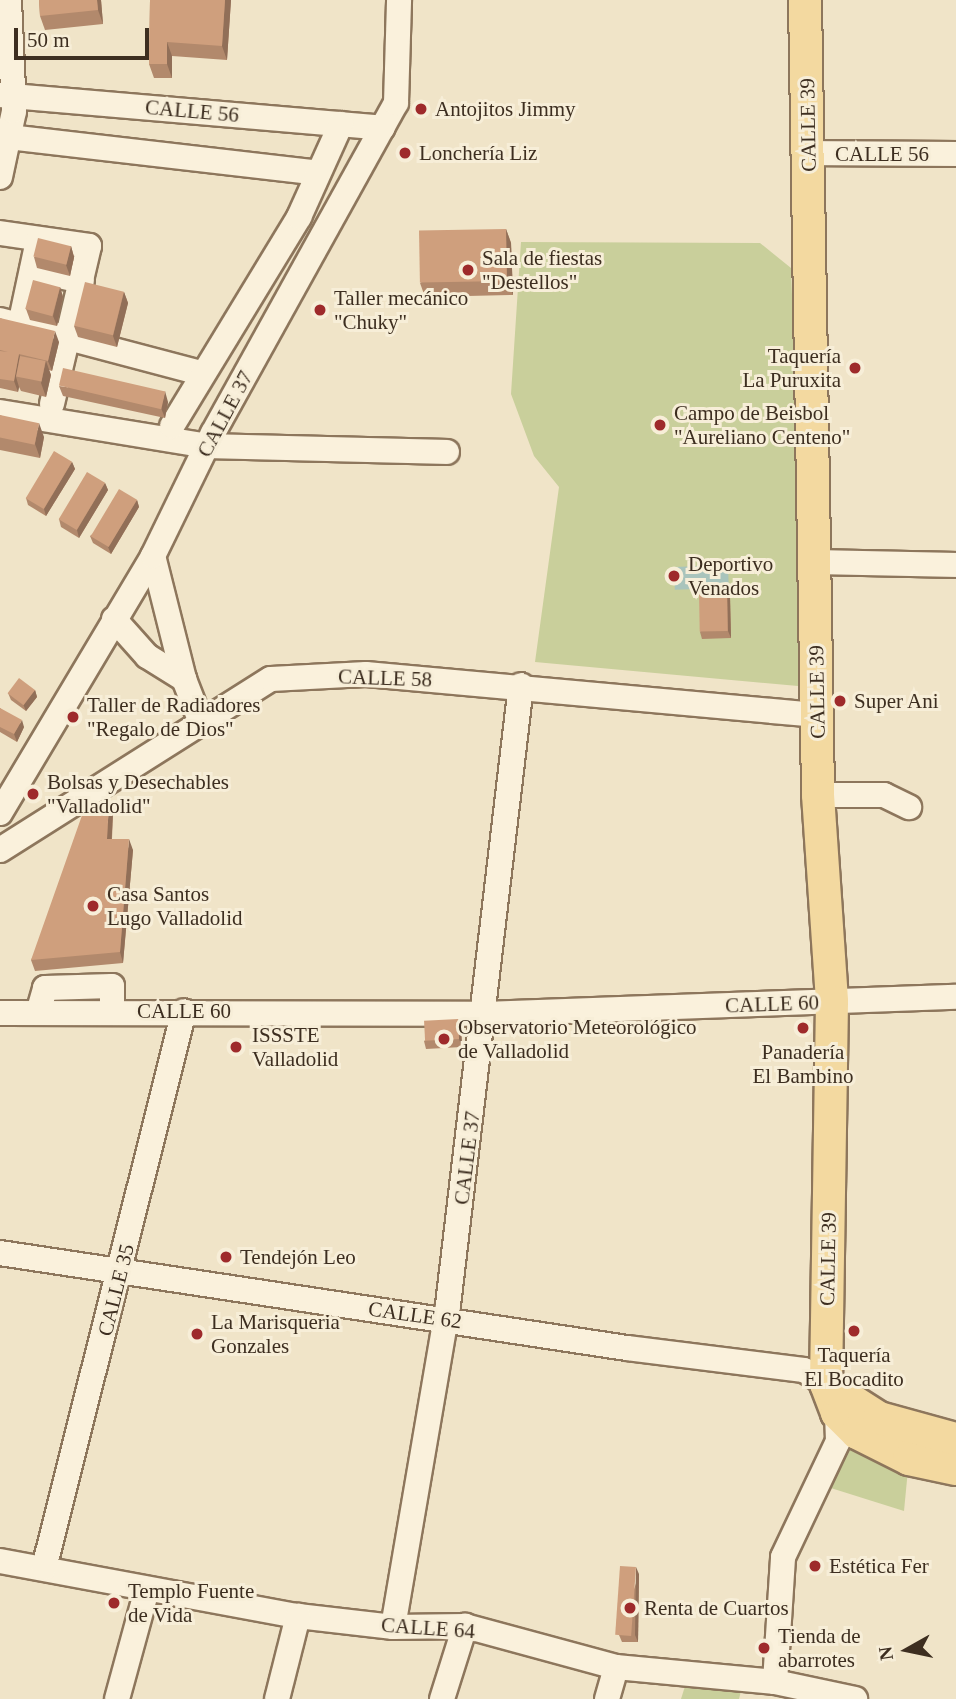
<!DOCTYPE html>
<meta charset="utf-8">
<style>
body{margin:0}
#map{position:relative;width:956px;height:1699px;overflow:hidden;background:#f0e4c8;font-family:Georgia,serif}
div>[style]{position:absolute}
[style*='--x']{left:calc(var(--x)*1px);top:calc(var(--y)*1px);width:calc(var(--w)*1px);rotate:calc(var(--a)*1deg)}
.green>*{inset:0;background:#c9cf9b}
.water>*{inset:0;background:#a9c4bc;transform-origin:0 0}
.roads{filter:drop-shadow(2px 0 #8d765c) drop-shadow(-2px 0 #8d765c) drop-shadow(0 2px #8d765c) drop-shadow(0 -2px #8d765c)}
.minor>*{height:24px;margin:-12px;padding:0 12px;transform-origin:12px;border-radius:12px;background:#faf1dc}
.major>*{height:32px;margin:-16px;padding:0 16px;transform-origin:16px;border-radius:16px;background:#f3d9a0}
.wall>*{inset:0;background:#b2896c}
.shaded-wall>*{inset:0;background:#916f58}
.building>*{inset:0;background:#cf9f7d;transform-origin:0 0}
.dots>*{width:19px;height:19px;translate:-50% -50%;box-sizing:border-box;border:4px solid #f7eed8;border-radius:50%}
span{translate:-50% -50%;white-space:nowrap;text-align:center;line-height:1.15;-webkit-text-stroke:6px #f7eed8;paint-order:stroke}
.poi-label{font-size:21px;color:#3d2e20}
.left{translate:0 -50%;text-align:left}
.right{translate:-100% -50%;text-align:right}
.street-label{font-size:21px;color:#3d2e20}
.north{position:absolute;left:872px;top:1615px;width:70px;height:70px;-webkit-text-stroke:5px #f7eed8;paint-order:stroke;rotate:261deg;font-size:19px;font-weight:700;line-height:28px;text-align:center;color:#3d2e20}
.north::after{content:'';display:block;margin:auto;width:24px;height:32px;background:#3d2e20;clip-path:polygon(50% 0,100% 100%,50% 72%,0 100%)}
.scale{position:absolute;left:14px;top:28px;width:135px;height:32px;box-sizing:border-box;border:4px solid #3d2e20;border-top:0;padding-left:9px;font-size:21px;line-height:24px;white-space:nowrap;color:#3d2e20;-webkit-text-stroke:5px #f7eed8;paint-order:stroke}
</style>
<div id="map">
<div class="green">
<div style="clip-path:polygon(521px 242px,760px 243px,791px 268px,801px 542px,798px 686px,535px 662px,559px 487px,534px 456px,511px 394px)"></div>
<div style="clip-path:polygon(838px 1441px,909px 1459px,904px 1511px,818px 1484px)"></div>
<div style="clip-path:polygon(687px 1680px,741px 1691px,739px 1699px,681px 1699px)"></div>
</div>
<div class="water">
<div style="left:728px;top:565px;width:23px;height:54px;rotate:88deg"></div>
</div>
<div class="roads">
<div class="minor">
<div style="--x:0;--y:95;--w:384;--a:4.9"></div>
<div style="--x:0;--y:136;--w:320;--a:6.6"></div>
<div style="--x:809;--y:153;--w:147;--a:0.4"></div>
<div style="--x:0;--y:177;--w:67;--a:-78"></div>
<div style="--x:14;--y:111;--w:111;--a:-92.6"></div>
<div style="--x:0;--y:233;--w:90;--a:8.3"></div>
<div style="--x:89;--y:246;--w:162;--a:103.2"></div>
<div style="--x:32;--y:270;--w:51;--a:12.4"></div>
<div style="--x:0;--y:320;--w:208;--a:14.8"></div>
<div style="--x:20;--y:325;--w:87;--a:-78"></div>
<div style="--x:0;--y:412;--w:210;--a:9.3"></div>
<div style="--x:207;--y:446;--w:240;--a:1.4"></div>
<div style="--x:172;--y:426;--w:245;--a:-58.7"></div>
<div style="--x:299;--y:217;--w:102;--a:-65.7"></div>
<div style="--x:815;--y:562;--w:141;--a:1.2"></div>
<div style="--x:114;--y:619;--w:50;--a:48.3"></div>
<div style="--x:147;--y:656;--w:44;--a:31.9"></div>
<div style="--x:184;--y:679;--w:127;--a:-104.1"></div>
<div style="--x:184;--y:679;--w:44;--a:68.7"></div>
<div style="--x:818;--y:795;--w:66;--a:0"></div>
<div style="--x:884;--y:795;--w:28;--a:26"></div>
<div style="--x:0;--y:813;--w:299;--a:-59.2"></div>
<div style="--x:153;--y:556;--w:137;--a:-64"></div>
<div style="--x:213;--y:433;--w:377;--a:-61"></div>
<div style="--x:396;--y:103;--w:103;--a:-88.3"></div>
<div style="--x:0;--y:850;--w:320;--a:-32.3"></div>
<div style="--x:271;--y:679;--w:95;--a:-3"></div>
<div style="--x:366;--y:674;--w:454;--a:5.2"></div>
<div style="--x:0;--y:1013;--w:485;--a:0.1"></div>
<div style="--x:485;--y:1014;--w:471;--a:-2.1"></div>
<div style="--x:38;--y:1013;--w:26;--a:-74"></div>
<div style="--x:45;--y:988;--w:67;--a:-1.7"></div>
<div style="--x:112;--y:986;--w:26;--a:90"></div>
<div style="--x:0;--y:1253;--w:634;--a:8.62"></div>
<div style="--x:627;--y:1348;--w:178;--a:7.1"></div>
<div style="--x:804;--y:1370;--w:26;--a:32"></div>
<div style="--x:0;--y:1561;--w:303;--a:10.5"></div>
<div style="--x:298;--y:1616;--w:96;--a:6.6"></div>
<div style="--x:393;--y:1627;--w:72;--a:-0.8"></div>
<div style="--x:465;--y:1626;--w:156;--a:15.2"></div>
<div style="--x:616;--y:1667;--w:160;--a:5.4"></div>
<div style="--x:775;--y:1682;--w:82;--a:12"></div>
<div style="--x:44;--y:1568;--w:574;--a:-75.89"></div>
<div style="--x:393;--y:1627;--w:327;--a:-80.3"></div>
<div style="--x:448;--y:1305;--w:624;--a:-83.28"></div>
<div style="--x:775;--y:1682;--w:125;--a:-86.3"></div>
<div style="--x:783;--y:1557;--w:128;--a:-64.6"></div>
<div style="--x:838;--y:1441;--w:28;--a:-92"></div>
<div style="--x:837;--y:1413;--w:11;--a:-68"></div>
<div style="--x:117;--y:1699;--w:114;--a:-74.7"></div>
<div style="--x:277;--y:1699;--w:86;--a:-75.8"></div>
<div style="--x:442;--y:1699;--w:77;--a:-72.5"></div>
<div style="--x:607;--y:1699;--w:33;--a:-74"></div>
</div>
<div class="major">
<div style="--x:805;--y:0;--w:795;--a:89.06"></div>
<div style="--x:818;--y:795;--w:207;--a:86.1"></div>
<div style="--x:832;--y:1002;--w:382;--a:90.9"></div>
<div style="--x:826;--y:1384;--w:31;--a:69"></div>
<div style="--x:837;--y:1413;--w:28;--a:45"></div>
<div style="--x:857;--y:1433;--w:58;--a:26.6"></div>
<div style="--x:909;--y:1459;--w:48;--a:12"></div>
<div style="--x:829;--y:1386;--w:59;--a:32.6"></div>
<div style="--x:879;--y:1418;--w:80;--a:15.3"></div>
</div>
</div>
<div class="wall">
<div style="clip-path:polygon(39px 0,101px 0,103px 24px,45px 30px,40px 16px)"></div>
<div style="clip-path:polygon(150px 0,231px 0,227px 60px,172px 56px,172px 78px,154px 78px,149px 64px)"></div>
<div style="clip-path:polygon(506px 229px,511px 243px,513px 295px,425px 297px,420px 283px)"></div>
<div style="clip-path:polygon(71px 246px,74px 257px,70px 276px,37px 268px,34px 257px)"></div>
<div style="clip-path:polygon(60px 287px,63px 297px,57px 326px,30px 320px,26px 309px)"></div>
<div style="clip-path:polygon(124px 292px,128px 303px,117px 347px,78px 337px,74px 326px)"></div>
<div style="clip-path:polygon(0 318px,59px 342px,52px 371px,49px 370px,51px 375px,46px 397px,21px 391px,19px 387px,18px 392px,0 388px)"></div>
<div style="clip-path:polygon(59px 386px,168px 402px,165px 418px,63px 396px)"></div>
<div style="clip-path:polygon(0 415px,44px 437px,40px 458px,0 450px)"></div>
<div style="clip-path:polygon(72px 462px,75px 469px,46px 516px,28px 505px,26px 498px)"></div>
<div style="clip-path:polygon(105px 483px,108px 490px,79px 538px,61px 527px,59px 519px)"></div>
<div style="clip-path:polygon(137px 500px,139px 507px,111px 554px,93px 543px,90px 536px)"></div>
<div style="clip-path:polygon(727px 590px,730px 597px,731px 638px,702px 639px,700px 632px)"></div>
<div style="clip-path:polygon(35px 690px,37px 697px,26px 711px,11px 700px,8px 693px)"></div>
<div style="clip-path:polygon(0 708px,24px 727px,17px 742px,0 732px)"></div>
<div style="clip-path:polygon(113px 813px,112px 839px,133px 850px,123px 963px,35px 971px,31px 960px)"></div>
<div style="clip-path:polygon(458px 1019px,461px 1026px,462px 1047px,426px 1049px,424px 1041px)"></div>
<div style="clip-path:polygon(639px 1574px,638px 1642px,622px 1642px,619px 1635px)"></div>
</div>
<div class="shaded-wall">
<div style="clip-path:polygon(97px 0,101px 0,103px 24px,98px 10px)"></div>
<div style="clip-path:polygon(225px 0,231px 0,227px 60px,222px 46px)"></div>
<div style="clip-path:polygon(167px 42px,172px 56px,172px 78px,167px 64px)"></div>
<div style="clip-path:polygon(506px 229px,511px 243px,513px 295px,507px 281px)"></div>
<div style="clip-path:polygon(71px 246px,74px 257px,70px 276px,66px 265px)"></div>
<div style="clip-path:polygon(60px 287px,63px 297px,57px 326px,53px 316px)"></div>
<div style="clip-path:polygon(124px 292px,128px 303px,117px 347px,113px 336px)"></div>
<div style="clip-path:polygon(55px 331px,59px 342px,52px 371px,48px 361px)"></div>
<div style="clip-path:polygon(19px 354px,23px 364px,16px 377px,19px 387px,18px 392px,14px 381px)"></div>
<div style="clip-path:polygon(46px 361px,51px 375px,46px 397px,41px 383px)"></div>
<div style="clip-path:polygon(165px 391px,168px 402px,165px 418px,161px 408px)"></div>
<div style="clip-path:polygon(39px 423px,44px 437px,40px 458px,35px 444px)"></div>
<div style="clip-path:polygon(72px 462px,75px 469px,46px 516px,44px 509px)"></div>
<div style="clip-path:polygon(105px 483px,108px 490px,79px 538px,77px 530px)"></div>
<div style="clip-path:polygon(137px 500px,139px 507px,111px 554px,108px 547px)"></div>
<div style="clip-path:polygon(727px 590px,730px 597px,731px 638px,728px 631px)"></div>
<div style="clip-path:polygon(35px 690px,37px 697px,26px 711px,23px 704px)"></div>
<div style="clip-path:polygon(22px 720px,24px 727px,17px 742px,14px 734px)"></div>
<div style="clip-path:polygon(109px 802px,113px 813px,111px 850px,107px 839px)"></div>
<div style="clip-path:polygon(129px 839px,133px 850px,123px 963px,120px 952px)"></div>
<div style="clip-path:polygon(458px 1019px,461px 1026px,462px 1047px,459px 1039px)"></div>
<div style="clip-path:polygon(636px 1567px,639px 1574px,638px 1642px,635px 1635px)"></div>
</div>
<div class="building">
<div style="clip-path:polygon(39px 0,97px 0,98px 10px,40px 16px)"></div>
<div style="clip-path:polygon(150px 0,225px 0,222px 46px,167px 42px,167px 64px,149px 64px)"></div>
<div style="left:506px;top:229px;width:52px;height:87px;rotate:89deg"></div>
<div style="left:38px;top:238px;width:34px;height:19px;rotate:14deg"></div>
<div style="left:33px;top:280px;width:28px;height:30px;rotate:15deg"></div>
<div style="left:85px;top:282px;width:40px;height:45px;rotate:14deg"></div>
<div style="clip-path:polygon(0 318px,55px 331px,48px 361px,19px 354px,14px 381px,0 379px,0 351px,8px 352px,0 350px)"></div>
<div style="left:20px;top:356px;width:26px;height:21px;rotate:11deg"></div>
<div style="left:63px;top:368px;width:105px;height:18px;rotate:13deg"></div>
<div style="left:0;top:415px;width:40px;height:22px;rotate:12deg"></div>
<div style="left:54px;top:451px;width:21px;height:55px;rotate:31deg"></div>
<div style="left:87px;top:472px;width:21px;height:55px;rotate:31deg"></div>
<div style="left:119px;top:489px;width:21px;height:55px;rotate:31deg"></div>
<div style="left:727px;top:590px;width:41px;height:28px;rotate:89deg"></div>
<div style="left:19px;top:678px;width:20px;height:19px;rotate:37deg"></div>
<div style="clip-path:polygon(0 708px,22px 720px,14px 734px,0 727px)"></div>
<div style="clip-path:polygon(109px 802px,107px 839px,129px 839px,120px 952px,31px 960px,86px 804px)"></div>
<div style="left:458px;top:1019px;width:20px;height:34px;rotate:87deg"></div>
<div style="left:620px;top:1566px;width:16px;height:69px;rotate:4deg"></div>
</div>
<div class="dots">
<div style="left:421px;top:109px;background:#9e2a2b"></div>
<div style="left:405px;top:153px;background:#9e2a2b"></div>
<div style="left:468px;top:270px;background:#9e2a2b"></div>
<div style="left:320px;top:310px;background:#9e2a2b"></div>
<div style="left:855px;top:368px;background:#9e2a2b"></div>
<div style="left:660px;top:425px;background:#9e2a2b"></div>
<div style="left:674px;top:576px;background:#9e2a2b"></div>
<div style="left:840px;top:701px;background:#9e2a2b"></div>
<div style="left:73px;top:717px;background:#9e2a2b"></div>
<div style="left:33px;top:794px;background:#9e2a2b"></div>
<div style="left:93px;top:906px;background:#9e2a2b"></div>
<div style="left:803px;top:1028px;background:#9e2a2b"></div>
<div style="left:444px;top:1039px;background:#9e2a2b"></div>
<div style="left:236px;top:1047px;background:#9e2a2b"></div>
<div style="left:226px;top:1257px;background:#9e2a2b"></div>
<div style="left:854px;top:1331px;background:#9e2a2b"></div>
<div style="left:197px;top:1334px;background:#9e2a2b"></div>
<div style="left:815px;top:1566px;background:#9e2a2b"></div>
<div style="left:114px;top:1603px;background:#9e2a2b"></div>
<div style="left:630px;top:1608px;background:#9e2a2b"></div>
<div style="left:764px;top:1648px;background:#9e2a2b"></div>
</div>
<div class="poi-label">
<span class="left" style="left:435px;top:109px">Antojitos Jimmy</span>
<span class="left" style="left:419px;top:153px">Lonchería Liz</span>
<span class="left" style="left:482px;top:270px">Sala de fiestas<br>"Destellos"</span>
<span class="left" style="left:334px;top:310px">Taller mecánico<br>"Chuky"</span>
<span class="right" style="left:841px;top:368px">Taquería<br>La Puruxita</span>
<span class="left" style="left:674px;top:425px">Campo de Beisbol<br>"Aureliano Centeno"</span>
<span class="left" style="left:688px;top:576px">Deportivo<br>Venados</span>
<span class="left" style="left:854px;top:701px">Super Ani</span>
<span class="left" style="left:87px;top:717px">Taller de Radiadores<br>"Regalo de Dios"</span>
<span class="left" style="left:47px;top:794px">Bolsas y Desechables<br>"Valladolid"</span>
<span class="left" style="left:107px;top:906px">Casa Santos<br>Lugo Valladolid</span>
<span class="left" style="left:458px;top:1039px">Observatorio Meteorológico<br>de Valladolid</span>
<span class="left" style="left:252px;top:1047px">ISSSTE<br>Valladolid</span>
<span style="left:803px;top:1064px">Panadería<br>El Bambino</span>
<span class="left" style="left:240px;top:1257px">Tendejón Leo</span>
<span class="left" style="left:211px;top:1334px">La Marisqueria<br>Gonzales</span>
<span style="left:854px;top:1367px">Taquería<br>El Bocadito</span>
<span class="left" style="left:829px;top:1566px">Estética Fer</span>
<span class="left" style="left:128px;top:1603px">Templo Fuente<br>de Vida</span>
<span class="left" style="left:644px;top:1608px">Renta de Cuartos</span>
<span class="left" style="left:778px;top:1648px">Tienda de<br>abarrotes</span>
</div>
<div class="street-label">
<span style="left:192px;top:111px;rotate:5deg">CALLE 56</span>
<span style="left:808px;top:125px;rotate:-91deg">CALLE 39</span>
<span style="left:882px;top:154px">CALLE 56</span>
<span style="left:225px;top:414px;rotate:-62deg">CALLE 37</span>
<span style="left:385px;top:678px;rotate:2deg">CALLE 58</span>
<span style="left:817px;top:692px;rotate:-91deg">CALLE 39</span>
<span style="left:772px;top:1004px;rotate:-2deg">CALLE 60</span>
<span style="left:184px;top:1011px">CALLE 60</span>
<span style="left:467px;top:1158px;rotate:-83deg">CALLE 37</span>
<span style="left:828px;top:1259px;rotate:-89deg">CALLE 39</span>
<span style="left:116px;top:1290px;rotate:-76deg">CALLE 35</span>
<span style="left:415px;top:1315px;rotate:8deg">CALLE 62</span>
<span style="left:428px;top:1628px;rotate:4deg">CALLE 64</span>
</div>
<div class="north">N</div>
<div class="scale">50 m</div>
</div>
